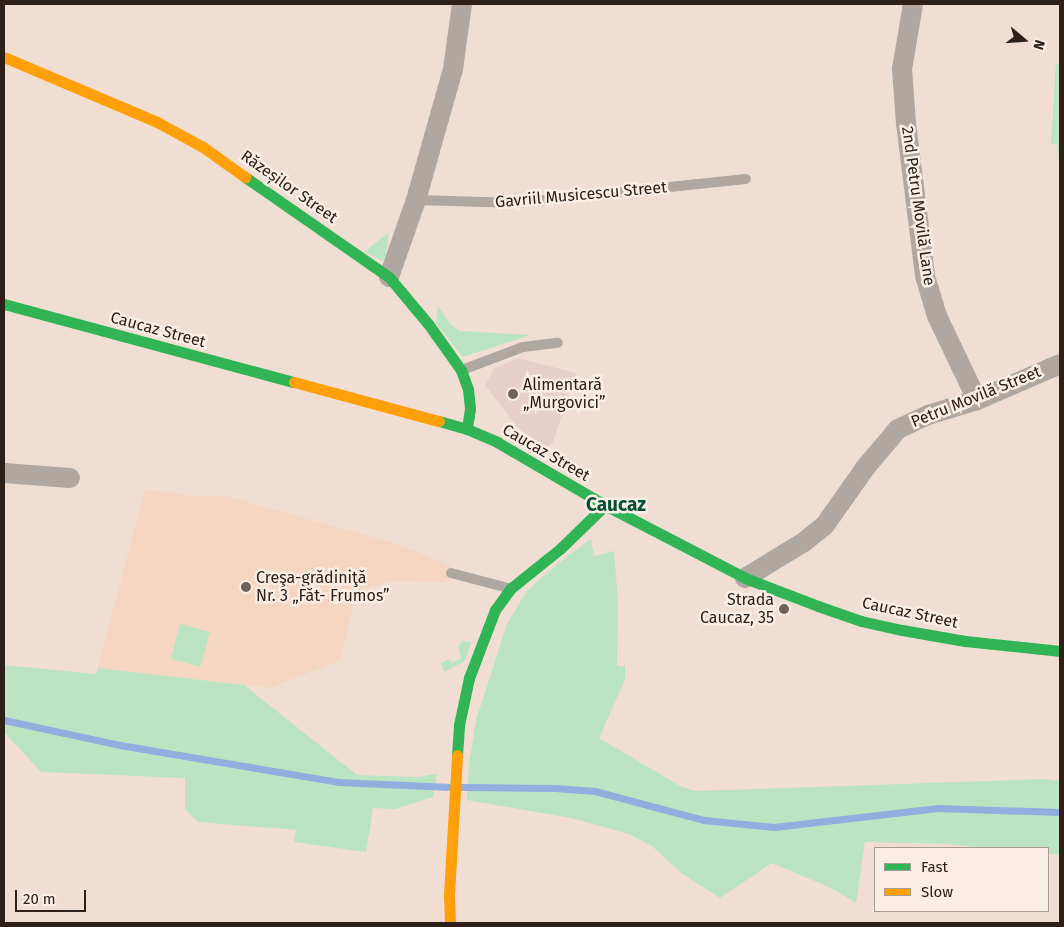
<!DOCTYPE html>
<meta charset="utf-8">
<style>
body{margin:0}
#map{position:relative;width:1064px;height:927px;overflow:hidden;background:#f0ded2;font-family:"Fira Sans",sans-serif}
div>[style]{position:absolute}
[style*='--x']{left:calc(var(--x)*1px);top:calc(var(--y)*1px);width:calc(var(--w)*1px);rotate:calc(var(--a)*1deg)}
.commercial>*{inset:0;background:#e6d0c9}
.built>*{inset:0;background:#f4d6c3}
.green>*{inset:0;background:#bce4c3;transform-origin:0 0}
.stream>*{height:7px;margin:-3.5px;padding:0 3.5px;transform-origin:3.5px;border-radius:3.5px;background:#94addf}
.lane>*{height:10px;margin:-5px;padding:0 5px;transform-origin:5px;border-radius:5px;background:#afa7a0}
.street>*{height:20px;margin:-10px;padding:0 10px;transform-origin:10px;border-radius:10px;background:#afa7a0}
.fast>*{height:11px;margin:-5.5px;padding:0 5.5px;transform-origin:5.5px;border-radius:5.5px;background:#30b455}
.slow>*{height:11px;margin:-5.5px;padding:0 5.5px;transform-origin:5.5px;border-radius:5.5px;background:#ff9f0a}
.dots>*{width:14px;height:14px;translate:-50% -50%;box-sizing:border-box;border:2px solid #faede4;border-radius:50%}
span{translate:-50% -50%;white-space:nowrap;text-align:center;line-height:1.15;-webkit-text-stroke:5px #faede4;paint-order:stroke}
.street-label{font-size:16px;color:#2c2018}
.poi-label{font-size:16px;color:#2c2018}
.left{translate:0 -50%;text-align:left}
.right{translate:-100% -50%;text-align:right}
.quarter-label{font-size:19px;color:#055037;font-weight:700}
.frame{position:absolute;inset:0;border:5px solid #2c2018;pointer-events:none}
.legend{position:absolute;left:874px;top:847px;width:175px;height:65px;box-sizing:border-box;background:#faede4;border:1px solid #a89b92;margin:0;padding:6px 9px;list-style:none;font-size:15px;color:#2c2018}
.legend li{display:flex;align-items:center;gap:10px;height:25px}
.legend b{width:25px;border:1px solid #a89b92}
.north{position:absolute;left:999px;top:15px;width:50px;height:50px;-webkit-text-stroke:4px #faede4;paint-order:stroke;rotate:108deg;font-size:14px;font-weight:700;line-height:20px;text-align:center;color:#2c2018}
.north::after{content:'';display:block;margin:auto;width:18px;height:22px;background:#2c2018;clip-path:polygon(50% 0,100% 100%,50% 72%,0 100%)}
.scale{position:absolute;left:15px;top:890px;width:71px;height:22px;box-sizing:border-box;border:2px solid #2c2018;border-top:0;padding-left:6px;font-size:15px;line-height:18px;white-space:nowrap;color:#2c2018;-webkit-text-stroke:4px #faede4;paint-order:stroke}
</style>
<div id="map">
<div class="commercial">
<div style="clip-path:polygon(518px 358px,576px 373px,553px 442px,546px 448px,519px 429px,485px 385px,494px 368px)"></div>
</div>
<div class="built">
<div style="clip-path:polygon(145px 489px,192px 496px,226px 496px,394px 543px,450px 565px,451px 582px,393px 581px,356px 591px,341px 660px,270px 688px,98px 668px)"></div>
</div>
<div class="green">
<div style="clip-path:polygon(1056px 64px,1060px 64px,1060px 170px,1057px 144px,1051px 144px)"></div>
<div style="clip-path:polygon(389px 232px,385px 262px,364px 252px)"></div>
<div style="clip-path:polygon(438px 306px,450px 324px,460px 331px,531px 335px,463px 357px,436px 323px)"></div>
<div style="clip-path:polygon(591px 539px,594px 556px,614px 551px,618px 602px,617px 666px,625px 666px,625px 680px,599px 738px,680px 786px,695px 791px,1045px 779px,1060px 781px,1060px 855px,1048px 854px,1048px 848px,986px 848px,945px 844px,865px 842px,856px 903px,831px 888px,772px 863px,720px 898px,681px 873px,652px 846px,629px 834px,571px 818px,467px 800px,469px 765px,476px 720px,507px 624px,526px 592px,556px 565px)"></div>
<div style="left:180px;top:624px;width:31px;height:36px;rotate:15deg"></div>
<div style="clip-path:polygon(462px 641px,471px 642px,465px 661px,444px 672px,441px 663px,450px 659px,452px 663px,461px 658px,458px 647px)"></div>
<div style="clip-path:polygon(4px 665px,96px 674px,98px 668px,244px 685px,357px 775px,417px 777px,437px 774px,433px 797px,395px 809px,373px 808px,366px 852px,294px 842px,296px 830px,198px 822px,185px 809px,185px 778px,41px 772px,4px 732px)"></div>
</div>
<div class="stream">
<div style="--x:4;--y:720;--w:119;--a:12.2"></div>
<div style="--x:120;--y:745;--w:221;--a:9.6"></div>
<div style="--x:338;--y:782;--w:112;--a:2.6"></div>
<div style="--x:461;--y:787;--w:94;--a:0.6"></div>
<div style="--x:555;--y:788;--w:40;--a:4.3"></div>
<div style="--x:595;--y:791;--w:113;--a:14.9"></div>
<div style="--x:704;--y:820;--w:70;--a:5.7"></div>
<div style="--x:774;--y:827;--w:165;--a:-6.6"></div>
<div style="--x:938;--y:808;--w:122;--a:1.9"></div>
</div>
<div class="lane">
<div style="--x:416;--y:200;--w:101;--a:1.7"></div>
<div style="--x:517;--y:203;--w:230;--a:-6"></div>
<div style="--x:462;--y:370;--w:65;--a:-20.7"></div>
<div style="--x:523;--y:347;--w:35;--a:-7"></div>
<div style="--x:451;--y:573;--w:59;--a:14.7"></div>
</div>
<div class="street">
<div style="--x:913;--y:4;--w:66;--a:99.6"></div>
<div style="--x:902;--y:69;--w:54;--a:85.8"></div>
<div style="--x:906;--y:123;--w:154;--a:82.9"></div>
<div style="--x:925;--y:276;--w:42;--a:73.3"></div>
<div style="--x:937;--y:316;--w:93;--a:64.5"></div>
<div style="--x:389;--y:277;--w:82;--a:-70.7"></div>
<div style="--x:416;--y:200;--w:136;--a:-74.2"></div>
<div style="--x:453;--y:69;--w:66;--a:-82.1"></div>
<div style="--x:4;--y:473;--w:66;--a:4.3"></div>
<div style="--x:745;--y:578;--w:69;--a:-31.4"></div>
<div style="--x:804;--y:542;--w:27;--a:-39"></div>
<div style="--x:825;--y:525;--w:70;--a:-54.9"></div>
<div style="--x:865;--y:468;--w:51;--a:-49.8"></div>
<div style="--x:898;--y:429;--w:33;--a:-25"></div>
<div style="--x:928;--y:415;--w:51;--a:-17"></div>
<div style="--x:977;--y:400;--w:90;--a:-23.4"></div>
</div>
<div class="fast">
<div style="--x:245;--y:177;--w:175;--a:34.8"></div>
<div style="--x:389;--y:277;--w:62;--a:50.2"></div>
<div style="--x:429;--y:325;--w:55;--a:54.6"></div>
<div style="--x:461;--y:370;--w:20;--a:70"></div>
<div style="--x:468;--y:389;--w:20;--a:84"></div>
<div style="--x:470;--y:409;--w:20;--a:99"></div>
<div style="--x:4;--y:304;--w:300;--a:15.1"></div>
<div style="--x:439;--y:421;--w:29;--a:16"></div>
<div style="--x:467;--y:429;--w:33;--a:23"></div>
<div style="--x:497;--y:442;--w:125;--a:30.3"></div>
<div style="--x:605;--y:505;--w:158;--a:27.5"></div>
<div style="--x:745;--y:578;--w:78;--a:21"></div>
<div style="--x:818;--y:606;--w:46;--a:19.2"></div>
<div style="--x:861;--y:621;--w:42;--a:12.4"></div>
<div style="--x:902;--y:630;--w:64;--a:9.9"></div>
<div style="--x:965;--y:641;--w:96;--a:6"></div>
<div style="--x:457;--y:755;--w:30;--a:-86"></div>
<div style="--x:459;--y:725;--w:48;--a:-78"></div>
<div style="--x:469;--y:678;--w:73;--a:-69.1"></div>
<div style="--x:495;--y:610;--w:26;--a:-54"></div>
<div style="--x:510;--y:589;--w:65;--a:-38.8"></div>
<div style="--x:561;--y:548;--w:62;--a:-44.3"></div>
</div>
<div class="slow">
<div style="--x:4;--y:57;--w:166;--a:23"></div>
<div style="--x:157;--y:122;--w:52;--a:28.5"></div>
<div style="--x:203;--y:147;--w:52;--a:35.5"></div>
<div style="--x:294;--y:382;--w:150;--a:15.1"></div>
<div style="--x:450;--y:923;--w:28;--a:-92"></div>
<div style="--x:449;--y:895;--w:140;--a:-86.7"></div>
</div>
<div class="dots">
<div style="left:513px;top:394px;background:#716259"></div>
<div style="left:246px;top:587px;background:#716259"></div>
<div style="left:784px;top:609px;background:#716259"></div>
</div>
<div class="street-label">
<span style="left:289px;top:187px;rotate:35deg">Răzeșilor Street</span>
<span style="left:581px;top:195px;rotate:-5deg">Gavriil Musicescu Street</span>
<span style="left:918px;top:206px;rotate:82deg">2nd Petru Movilă Lane</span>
<span style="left:158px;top:330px;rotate:15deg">Caucaz Street</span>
<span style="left:976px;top:397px;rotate:-22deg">Petru Movilă Street</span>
<span style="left:546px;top:453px;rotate:30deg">Caucaz Street</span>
<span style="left:910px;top:613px;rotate:12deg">Caucaz Street</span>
</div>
<div class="poi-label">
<span class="left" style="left:523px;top:394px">Alimentară<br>„Murgovici”</span>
<span class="left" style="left:256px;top:587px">Creşa-grădiniţă<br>Nr. 3 „Făt- Frumos”</span>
<span class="right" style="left:774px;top:609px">Strada<br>Caucaz, 35</span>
</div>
<div class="quarter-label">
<span style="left:616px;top:505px">Caucaz</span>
</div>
<div class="frame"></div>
<ul class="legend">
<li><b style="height:6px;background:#30b455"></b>Fast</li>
<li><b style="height:6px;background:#ff9f0a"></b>Slow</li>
</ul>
<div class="north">N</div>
<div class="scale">20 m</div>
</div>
